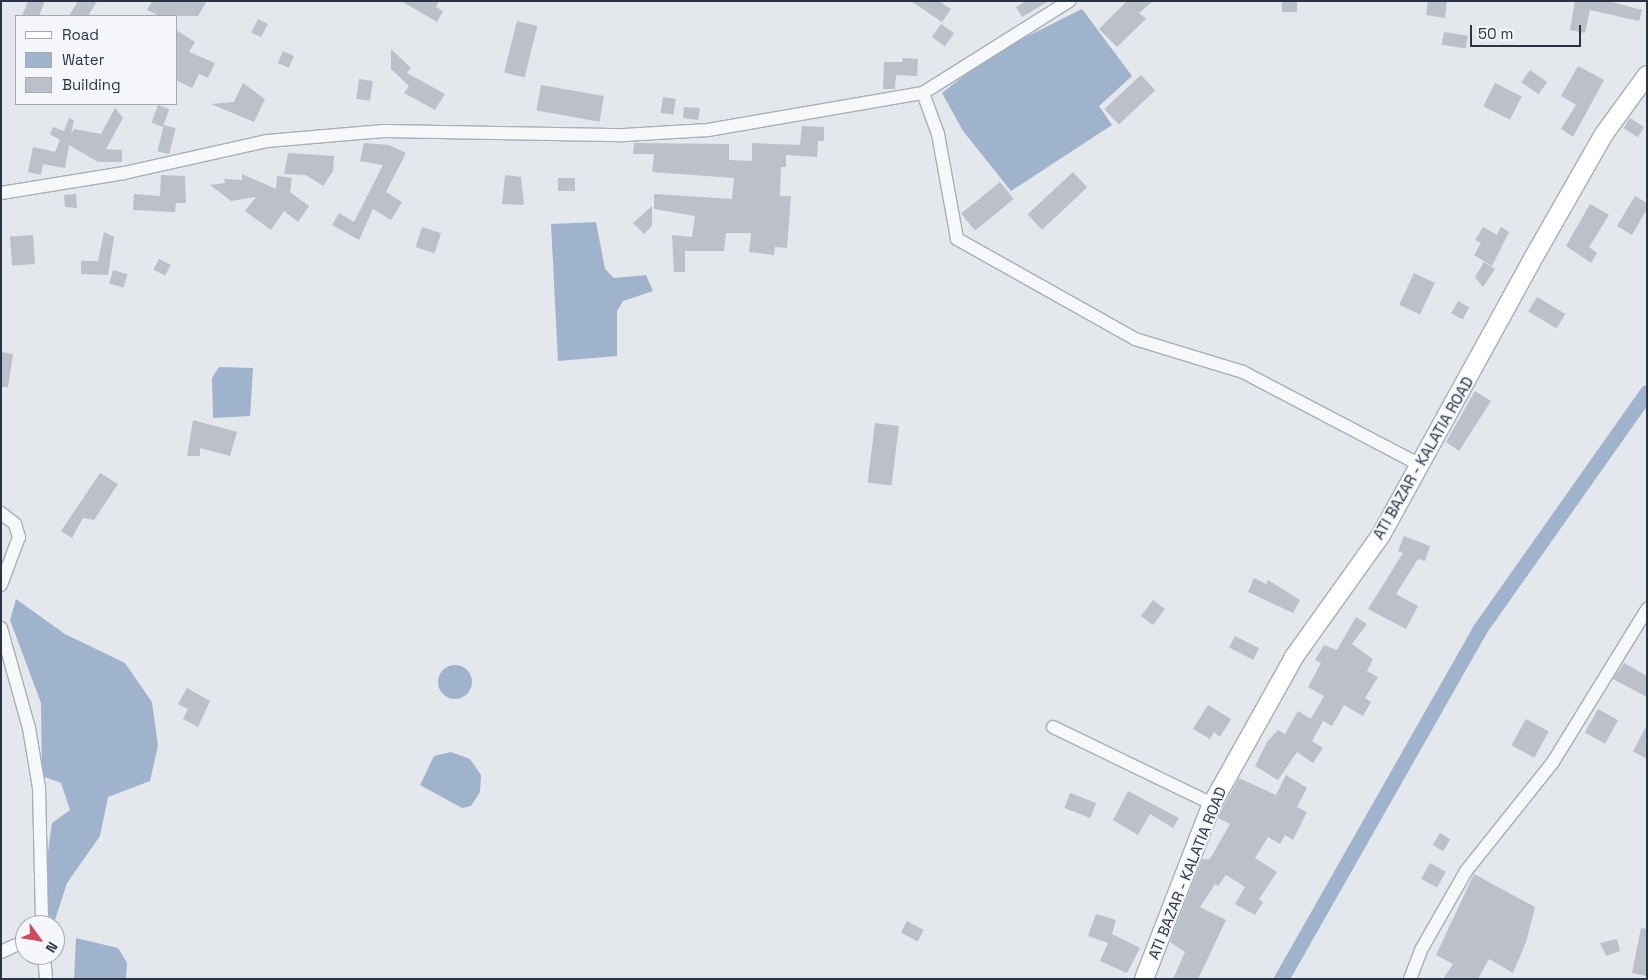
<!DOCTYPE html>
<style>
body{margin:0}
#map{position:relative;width:1648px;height:980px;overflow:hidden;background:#e4e7ec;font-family:"Space Grotesk",sans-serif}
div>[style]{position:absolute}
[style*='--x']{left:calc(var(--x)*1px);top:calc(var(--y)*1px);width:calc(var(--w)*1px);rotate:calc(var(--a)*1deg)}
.water>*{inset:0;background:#9fb4cc}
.round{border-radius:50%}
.canal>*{height:15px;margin:-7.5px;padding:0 7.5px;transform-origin:7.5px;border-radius:7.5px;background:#9fb4cc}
.building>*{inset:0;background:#bbc0ca;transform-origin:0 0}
.roads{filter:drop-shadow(1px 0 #a9aeb7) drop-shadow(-1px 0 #a9aeb7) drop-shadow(0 1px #a9aeb7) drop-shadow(0 -1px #a9aeb7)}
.street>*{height:12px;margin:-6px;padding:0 6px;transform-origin:6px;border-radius:6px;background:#f7f8fa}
.secondary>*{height:18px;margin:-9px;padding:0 9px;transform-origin:9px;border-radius:9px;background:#fff}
span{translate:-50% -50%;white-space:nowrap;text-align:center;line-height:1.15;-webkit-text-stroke:4px #f4f6f9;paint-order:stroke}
.street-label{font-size:15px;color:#2b3445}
.frame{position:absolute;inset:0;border:2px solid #2b3445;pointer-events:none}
.legend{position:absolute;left:15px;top:15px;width:162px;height:90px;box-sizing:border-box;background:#f4f6f9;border:1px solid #a4a8b1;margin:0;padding:6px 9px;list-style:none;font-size:15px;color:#2b3445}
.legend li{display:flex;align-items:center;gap:10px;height:25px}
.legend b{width:25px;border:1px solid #a4a8b1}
.north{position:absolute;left:15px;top:915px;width:50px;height:50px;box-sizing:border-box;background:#f4f6f9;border:1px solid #a4a8b1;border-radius:50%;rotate:122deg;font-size:14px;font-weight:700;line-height:20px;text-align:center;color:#2b3445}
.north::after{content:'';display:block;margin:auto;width:18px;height:22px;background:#d1495b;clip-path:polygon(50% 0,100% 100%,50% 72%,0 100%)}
.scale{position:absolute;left:1470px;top:25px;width:111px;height:22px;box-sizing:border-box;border:2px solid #2b3445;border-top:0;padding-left:6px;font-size:15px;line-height:18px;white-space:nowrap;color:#2b3445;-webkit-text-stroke:4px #f4f6f9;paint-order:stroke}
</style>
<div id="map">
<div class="water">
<div style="clip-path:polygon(1082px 9px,1132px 76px,1099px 106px,1112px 125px,1011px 191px,963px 131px,942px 93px,990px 55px)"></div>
<div style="clip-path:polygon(596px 222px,605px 269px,614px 278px,646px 275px,653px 291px,623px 301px,617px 311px,617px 356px,558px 361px,551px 224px)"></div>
<div style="clip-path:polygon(219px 367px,253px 368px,250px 416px,213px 418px,212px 378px)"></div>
<div style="clip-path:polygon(16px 599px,65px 634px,125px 663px,152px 702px,158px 746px,150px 781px,108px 797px,100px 836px,67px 883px,55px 920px,44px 913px,45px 873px,52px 823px,70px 810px,61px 783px,42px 776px,41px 703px,10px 620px)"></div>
<div class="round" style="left:438px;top:665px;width:34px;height:34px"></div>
<div style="clip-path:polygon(451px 752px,470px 759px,481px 775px,480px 792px,471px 806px,462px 808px,420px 785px,434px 756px)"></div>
<div style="clip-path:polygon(76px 938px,118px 948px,127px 963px,126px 979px,74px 979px)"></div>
</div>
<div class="canal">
<div style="--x:1281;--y:979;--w:401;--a:-60.4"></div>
<div style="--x:1479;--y:630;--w:291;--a:-54.8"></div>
</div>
<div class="building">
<div style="clip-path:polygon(28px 1px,45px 1px,39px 16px,22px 16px)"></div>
<div style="clip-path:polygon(78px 1px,97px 1px,88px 16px,69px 16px)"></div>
<div style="clip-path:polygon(152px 1px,207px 1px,198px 16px,160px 16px,147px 10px)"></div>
<div style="clip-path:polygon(401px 1px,439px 1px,436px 7px,443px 11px,437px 22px)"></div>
<div style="clip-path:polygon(911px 1px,939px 1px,951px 9px,942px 22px)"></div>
<div style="clip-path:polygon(1026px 1px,1049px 1px,1022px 17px,1016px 7px)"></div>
<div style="clip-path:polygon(1127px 1px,1153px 1px,1139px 13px,1146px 19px,1117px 47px,1099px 29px)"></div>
<div style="left:1282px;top:1px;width:15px;height:11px"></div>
<div style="clip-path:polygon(1428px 1px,1447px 1px,1445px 18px,1426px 15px)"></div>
<div style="clip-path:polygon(1575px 1px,1608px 1px,1642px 10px,1639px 21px,1590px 10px,1585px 33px,1570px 30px)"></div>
<div style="left:258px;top:19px;width:11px;height:15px;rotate:27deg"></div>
<div style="left:517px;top:21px;width:21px;height:53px;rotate:14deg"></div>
<div style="left:941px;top:24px;width:16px;height:16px;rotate:35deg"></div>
<div style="clip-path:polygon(176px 30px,195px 42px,189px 52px,215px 63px,208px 78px,199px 74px,192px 88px,176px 80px)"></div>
<div style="left:1444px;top:32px;width:24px;height:13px;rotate:9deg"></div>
<div style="clip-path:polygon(391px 49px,411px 68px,407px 73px,445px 94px,435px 110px,404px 93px,409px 86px,391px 69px)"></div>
<div style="left:283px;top:51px;width:12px;height:13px;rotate:24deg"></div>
<div style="clip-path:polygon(903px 58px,918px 59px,917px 76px,896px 75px,895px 89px,883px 89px,884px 62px,902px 62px)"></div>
<div style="clip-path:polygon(1578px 66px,1604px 80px,1573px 137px,1561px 129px,1576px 105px,1561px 96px)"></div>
<div style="left:1530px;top:70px;width:21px;height:15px;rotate:35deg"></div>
<div style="left:1141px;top:75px;width:21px;height:50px;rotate:47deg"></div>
<div style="left:359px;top:79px;width:14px;height:20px;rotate:8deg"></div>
<div style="clip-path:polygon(243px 83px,265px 99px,254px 122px,211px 104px,234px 102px)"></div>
<div style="left:1495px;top:83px;width:30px;height:26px;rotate:27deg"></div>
<div style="left:541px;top:85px;width:64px;height:26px;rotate:10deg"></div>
<div style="left:663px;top:97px;width:13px;height:16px;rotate:9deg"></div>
<div style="left:158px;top:105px;width:12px;height:19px;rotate:20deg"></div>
<div style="clip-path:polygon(684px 107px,700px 108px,698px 120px,683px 118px)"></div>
<div style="clip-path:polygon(115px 108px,123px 118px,106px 149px,122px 150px,122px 162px,98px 162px,69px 145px,65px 168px,43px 164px,41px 175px,28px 172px,33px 147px,55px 152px,60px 140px,50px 134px,53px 127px,64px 131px,69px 118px,74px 120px,71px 134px,74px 129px,101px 134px)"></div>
<div style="left:1630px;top:118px;width:17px;height:12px;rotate:33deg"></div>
<div style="left:164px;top:125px;width:12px;height:27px;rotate:14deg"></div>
<div style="clip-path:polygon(802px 126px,824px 127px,824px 141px,818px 141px,817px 157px,786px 155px,786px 167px,781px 167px,780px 196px,791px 196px,787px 248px,775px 247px,774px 255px,749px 252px,751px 233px,726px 233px,724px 251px,685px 251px,685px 272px,674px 272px,672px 235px,692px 237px,695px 216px,654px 209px,654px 194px,732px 199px,734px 178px,652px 172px,654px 154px,633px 154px,634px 143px,729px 144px,729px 160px,752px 161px,752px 143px,800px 145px)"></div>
<div style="clip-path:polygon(364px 143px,389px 145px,406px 153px,386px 192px,402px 202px,391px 220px,373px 209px,359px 240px,332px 225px,339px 213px,354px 222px,383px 165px,360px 161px)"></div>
<div style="clip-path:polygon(288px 153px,334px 156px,333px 171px,323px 186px,306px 175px,284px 174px)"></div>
<div style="left:1073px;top:172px;width:21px;height:62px;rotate:47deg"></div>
<div style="clip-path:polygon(242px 174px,276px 189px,277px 176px,292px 178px,290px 192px,309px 206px,298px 222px,284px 211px,271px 230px,245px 211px,256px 197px,231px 201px,210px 185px,225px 183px,224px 179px,242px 180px)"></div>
<div style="clip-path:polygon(161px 175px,185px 176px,186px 203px,176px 203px,175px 212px,133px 210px,134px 194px,160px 196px)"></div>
<div style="clip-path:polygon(505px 175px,521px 177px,524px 205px,502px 204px)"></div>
<div style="left:575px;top:178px;width:13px;height:17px;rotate:90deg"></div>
<div style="left:1000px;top:182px;width:22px;height:50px;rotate:51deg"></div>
<div style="clip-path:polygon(76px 194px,77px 208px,65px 207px,64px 195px)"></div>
<div style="clip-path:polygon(1635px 196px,1647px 203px,1647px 209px,1632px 235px,1617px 226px)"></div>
<div style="clip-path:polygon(1590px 204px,1609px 215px,1589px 247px,1597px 253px,1591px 263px,1566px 246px)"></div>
<div style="clip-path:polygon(652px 206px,652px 226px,644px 234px,633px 223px)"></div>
<div style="left:422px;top:227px;width:20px;height:21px;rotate:18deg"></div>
<div style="clip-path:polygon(1483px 227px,1497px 235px,1501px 227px,1509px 232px,1492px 266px,1474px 255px,1481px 243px,1475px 240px)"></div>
<div style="clip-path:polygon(104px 232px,114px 237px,108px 275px,81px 274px,81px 261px,98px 261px)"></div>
<div style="left:33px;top:235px;width:29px;height:23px;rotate:86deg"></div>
<div style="left:159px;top:259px;width:13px;height:12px;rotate:27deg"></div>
<div style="clip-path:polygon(1484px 262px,1495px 269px,1483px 287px,1475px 277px)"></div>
<div style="left:113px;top:270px;width:15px;height:14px;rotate:16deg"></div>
<div style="left:1414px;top:273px;width:23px;height:35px;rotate:25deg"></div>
<div style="left:1537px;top:297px;width:33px;height:17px;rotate:31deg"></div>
<div style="left:1458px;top:301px;width:13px;height:14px;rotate:29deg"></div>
<div style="clip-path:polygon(1px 352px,13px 354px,8px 387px,1px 387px)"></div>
<div style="clip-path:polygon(1475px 391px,1491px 401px,1459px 451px,1446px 442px)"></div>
<div style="clip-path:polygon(193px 420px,237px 432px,230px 456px,200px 448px,200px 456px,187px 456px)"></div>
<div style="left:875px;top:423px;width:24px;height:60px;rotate:7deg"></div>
<div style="clip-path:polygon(100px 473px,118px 484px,94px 520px,83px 518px,72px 538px,61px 531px)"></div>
<div style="clip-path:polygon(1404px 536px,1430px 546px,1425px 561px,1418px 559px,1396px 594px,1418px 606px,1406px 629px,1368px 609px,1403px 553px,1398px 551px)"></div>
<div style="clip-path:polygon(1254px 578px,1266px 584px,1268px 580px,1300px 600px,1293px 613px,1248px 592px)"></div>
<div style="left:1153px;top:600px;width:15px;height:20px;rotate:37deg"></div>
<div style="clip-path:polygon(1356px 617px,1367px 624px,1352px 644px,1373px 659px,1367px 671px,1378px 677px,1365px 698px,1371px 702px,1363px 716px,1344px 705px,1332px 726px,1323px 721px,1312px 741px,1323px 748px,1313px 763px,1297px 752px,1278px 780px,1255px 766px,1267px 742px,1278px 730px,1285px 734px,1298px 711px,1311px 719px,1324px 696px,1308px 687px,1321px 663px,1315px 660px,1324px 645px,1337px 650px)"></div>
<div style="left:1235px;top:636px;width:27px;height:13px;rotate:27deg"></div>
<div style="clip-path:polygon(1624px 663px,1647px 676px,1647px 697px,1613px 679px)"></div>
<div style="clip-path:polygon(187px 688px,210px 701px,198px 727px,183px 719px,188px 709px,178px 704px)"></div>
<div style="clip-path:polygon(1208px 705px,1231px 719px,1220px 737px,1214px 732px,1210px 739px,1193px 729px)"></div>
<div style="left:1598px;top:709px;width:23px;height:27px;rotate:29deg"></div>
<div style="left:1526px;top:719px;width:26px;height:30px;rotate:29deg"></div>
<div style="clip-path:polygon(1647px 725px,1647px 759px,1633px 751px)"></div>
<div style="clip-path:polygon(1286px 775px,1307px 788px,1297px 807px,1307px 812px,1293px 840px,1285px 835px,1280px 844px,1268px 837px,1255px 858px,1277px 872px,1259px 899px,1263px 902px,1255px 915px,1235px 904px,1245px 887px,1226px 875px,1218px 886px,1215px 884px,1200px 907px,1226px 920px,1198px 979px,1173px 979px,1185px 952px,1170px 942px,1202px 859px,1210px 859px,1230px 824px,1218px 818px,1222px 809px,1239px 778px,1276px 795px)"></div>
<div style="clip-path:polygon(1128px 791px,1179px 818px,1173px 828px,1150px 814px,1138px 835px,1113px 820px)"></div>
<div style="left:1070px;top:793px;width:28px;height:16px;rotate:21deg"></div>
<div style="left:1440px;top:833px;width:12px;height:14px;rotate:31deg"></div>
<div style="left:1430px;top:863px;width:18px;height:18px;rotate:29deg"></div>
<div style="clip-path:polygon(1474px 874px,1535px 907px,1526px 942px,1513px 973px,1489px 959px,1478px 979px,1443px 979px,1453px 964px,1436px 955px)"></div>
<div style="clip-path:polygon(1096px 914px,1116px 920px,1112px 934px,1140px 948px,1127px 973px,1100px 961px,1108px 943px,1088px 936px)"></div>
<div style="left:907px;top:921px;width:19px;height:13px;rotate:28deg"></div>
<div style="clip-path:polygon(1641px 928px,1647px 929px,1647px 976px,1632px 973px)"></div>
<div style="clip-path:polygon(1617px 939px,1620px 951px,1606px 956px,1600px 943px)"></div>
</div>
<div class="roads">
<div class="street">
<div style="--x:923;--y:93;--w:44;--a:69.9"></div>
<div style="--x:938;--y:134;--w:107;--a:79.7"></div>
<div style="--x:957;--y:239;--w:204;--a:29.3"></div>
<div style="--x:1135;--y:339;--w:113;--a:17"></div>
<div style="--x:1243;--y:372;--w:202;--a:27.7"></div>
<div style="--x:1;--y:193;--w:125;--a:-9.2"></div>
<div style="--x:124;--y:173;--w:147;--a:-12.6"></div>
<div style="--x:267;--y:141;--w:117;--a:-4.9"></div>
<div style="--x:384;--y:131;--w:240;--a:1"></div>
<div style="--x:624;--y:135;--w:84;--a:-3.4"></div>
<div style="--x:708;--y:130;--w:218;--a:-9.8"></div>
<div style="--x:923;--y:93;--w:173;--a:-32.2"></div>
<div style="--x:1;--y:513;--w:18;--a:38"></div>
<div style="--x:15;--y:524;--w:14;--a:73"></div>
<div style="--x:19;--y:537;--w:51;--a:110.6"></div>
<div style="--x:1;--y:628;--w:104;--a:74.4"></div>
<div style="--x:29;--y:728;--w:61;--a:80.5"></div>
<div style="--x:39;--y:788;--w:137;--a:88.7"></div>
<div style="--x:1053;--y:727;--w:177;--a:25.8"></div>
<div style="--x:1;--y:952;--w:26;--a:-25"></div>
<div style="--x:44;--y:955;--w:24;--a:85"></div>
<div style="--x:1410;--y:979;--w:31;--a:-69"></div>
<div style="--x:1421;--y:950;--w:91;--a:-60.3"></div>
<div style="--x:1466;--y:871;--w:139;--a:-51.4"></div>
<div style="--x:1553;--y:762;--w:180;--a:-58.4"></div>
</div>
<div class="secondary">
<div style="--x:1144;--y:979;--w:188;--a:-68.8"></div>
<div style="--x:1212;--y:804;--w:168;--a:-60.8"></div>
<div style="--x:1294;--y:657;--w:150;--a:-54.5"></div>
<div style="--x:1381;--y:535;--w:311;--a:-61.2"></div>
<div style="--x:1531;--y:262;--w:147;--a:-60.3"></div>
<div style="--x:1604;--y:134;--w:73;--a:-53.9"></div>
</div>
</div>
<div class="street-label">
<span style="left:1423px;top:458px;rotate:-60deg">ATI BAZAR - KALATIA ROAD</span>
<span style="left:1187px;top:873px;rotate:-68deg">ATI BAZAR - KALATIA ROAD</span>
</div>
<div class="frame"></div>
<ul class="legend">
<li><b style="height:6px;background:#fff"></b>Road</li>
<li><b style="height:14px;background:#9fb4cc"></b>Water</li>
<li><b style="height:14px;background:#bbc0ca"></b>Building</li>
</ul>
<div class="north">N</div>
<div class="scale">50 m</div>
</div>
